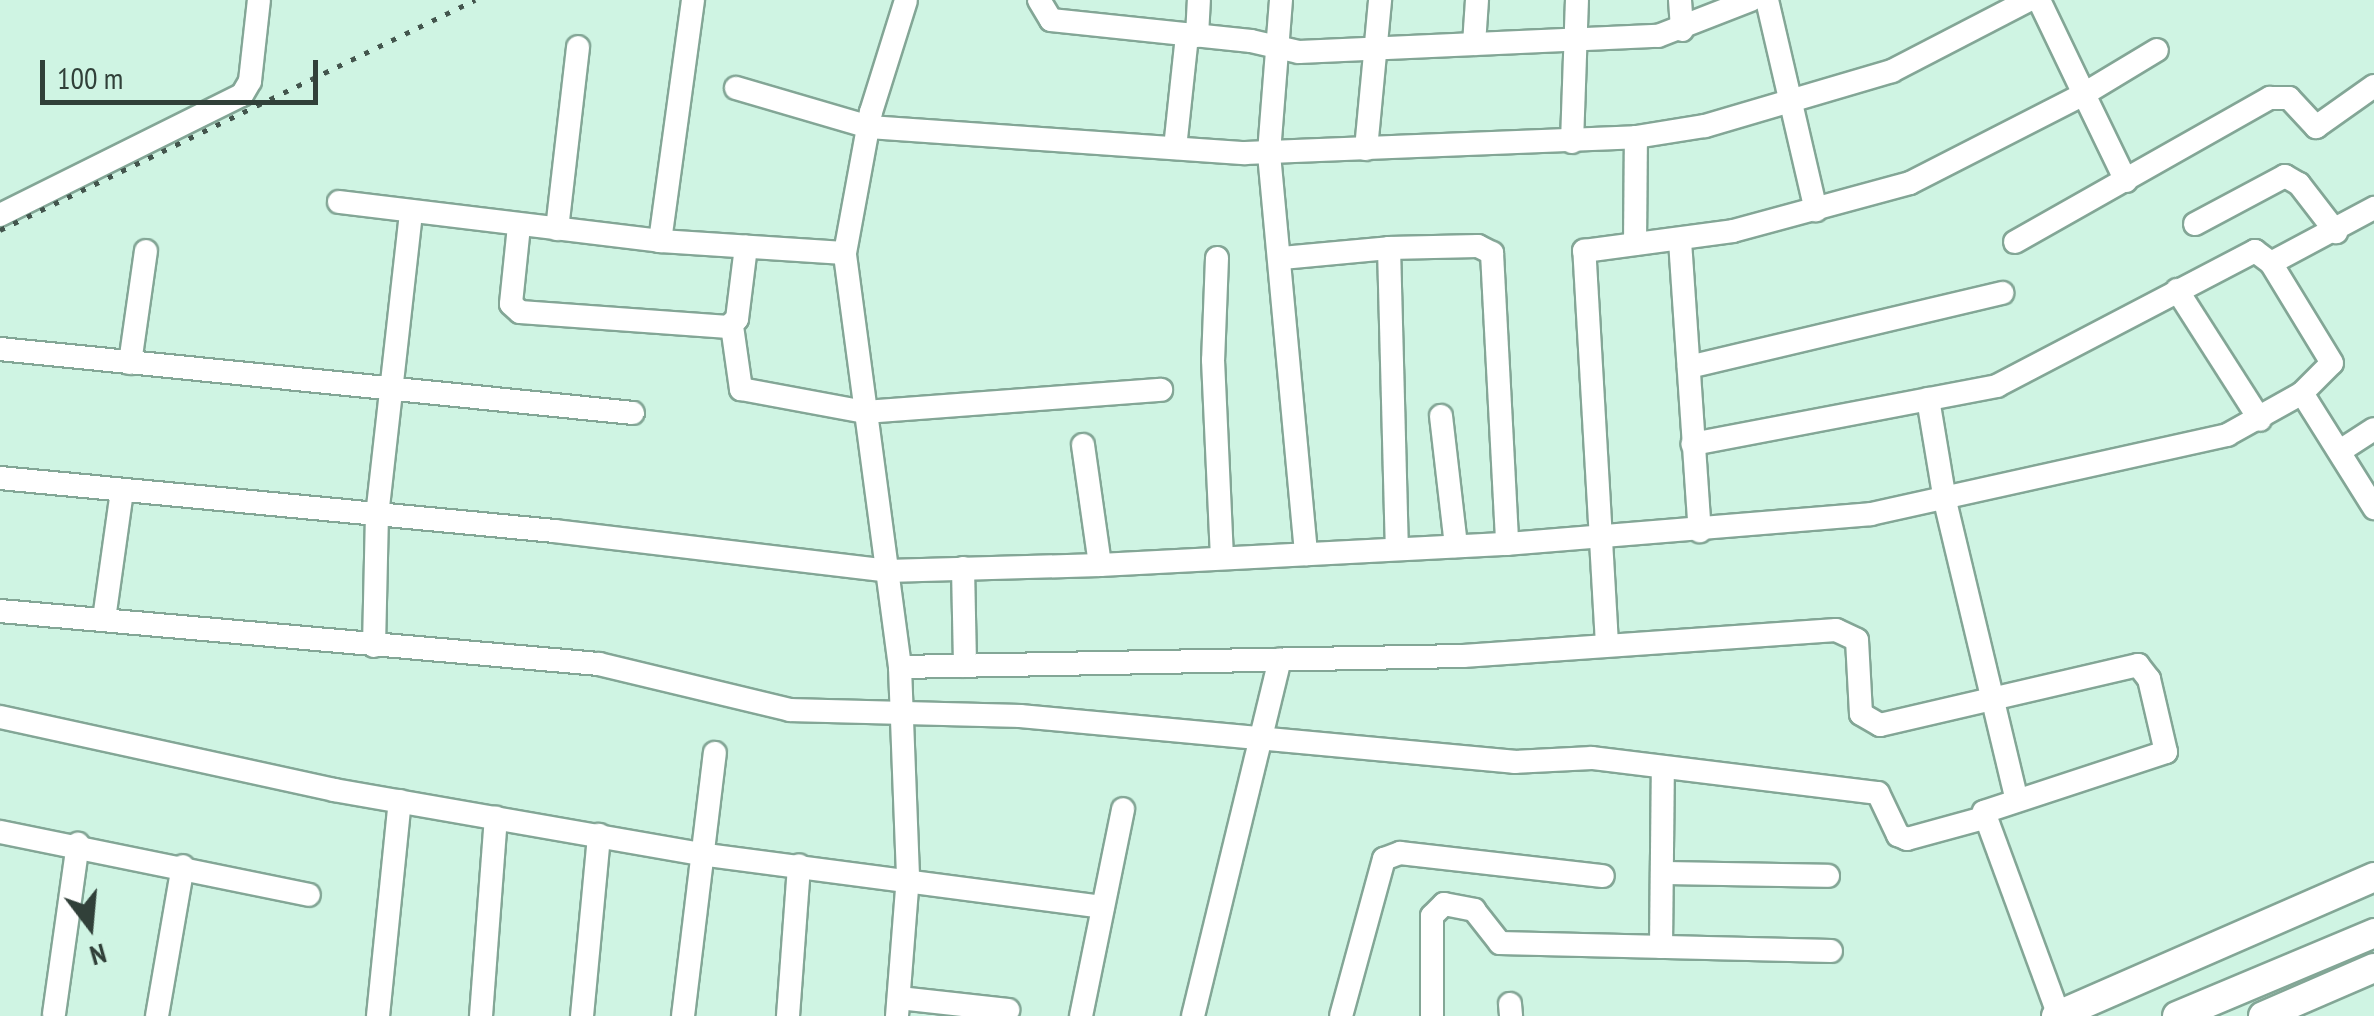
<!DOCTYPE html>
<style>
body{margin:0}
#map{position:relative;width:2374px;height:1016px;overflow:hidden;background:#cff4e3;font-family:"PT Sans Narrow",sans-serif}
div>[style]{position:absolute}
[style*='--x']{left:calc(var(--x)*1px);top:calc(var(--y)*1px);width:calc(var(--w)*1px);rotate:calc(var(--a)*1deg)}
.roads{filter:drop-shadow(2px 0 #83a696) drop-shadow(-2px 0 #83a696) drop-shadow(0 2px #83a696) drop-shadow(0 -2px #83a696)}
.minor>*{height:22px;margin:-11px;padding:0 11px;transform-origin:11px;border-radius:11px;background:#fff}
.major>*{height:28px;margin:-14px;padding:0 14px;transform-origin:14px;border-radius:14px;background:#fff}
.rail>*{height:5px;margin-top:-2.5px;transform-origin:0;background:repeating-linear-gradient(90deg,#43554d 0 5px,transparent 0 15px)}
span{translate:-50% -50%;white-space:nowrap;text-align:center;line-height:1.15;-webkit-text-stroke:10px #cff4e3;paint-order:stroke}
.north{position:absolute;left:40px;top:876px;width:100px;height:100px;-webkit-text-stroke:8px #cff4e3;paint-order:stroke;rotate:164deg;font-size:28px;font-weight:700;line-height:40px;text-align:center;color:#314039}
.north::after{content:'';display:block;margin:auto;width:35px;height:45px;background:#314039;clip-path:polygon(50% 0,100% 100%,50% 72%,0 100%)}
.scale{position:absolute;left:40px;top:60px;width:278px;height:45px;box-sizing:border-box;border:5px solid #314039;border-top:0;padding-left:12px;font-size:30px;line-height:35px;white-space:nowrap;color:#314039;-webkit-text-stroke:8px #cff4e3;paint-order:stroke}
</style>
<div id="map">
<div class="roads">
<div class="minor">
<div style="--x:1039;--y:0;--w:23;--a:59"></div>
<div style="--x:1051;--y:20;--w:201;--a:6"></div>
<div style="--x:1251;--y:41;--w:49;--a:12.9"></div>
<div style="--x:1299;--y:52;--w:359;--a:-2.6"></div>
<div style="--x:1658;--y:36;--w:100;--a:-21.2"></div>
<div style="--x:1281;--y:0;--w:154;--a:94.5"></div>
<div style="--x:1269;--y:154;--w:402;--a:84.7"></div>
<div style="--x:1680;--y:0;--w:30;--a:86"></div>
<div style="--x:1767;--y:0;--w:216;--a:76.9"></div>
<div style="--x:1197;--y:36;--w:36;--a:-87"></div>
<div style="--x:1474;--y:44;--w:44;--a:-86.1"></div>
<div style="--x:736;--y:88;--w:139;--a:16.3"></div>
<div style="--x:869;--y:127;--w:377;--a:4"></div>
<div style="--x:1245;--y:153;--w:391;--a:-2.3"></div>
<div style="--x:1636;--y:137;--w:70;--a:-9.1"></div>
<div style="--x:1705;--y:126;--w:195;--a:-16.4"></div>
<div style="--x:1892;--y:71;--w:154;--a:-27.4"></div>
<div style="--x:1572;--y:142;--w:142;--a:-88"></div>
<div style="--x:1175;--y:148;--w:114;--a:-83.9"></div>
<div style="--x:1366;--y:149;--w:150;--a:-84.6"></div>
<div style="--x:2126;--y:181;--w:97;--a:-115.8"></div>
<div style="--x:2084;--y:94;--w:85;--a:-31.1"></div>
<div style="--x:339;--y:202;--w:323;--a:6.9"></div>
<div style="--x:660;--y:241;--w:185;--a:3.7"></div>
<div style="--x:0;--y:215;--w:270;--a:-26.4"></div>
<div style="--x:242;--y:95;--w:16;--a:-60"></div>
<div style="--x:250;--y:81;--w:81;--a:-83.7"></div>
<div style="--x:2195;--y:224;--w:102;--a:-28.1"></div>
<div style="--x:2285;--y:176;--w:16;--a:30"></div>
<div style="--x:2299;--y:184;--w:61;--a:52.4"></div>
<div style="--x:519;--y:226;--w:78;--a:95.9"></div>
<div style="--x:511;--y:304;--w:12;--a:42"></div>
<div style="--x:520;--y:312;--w:209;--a:4.1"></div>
<div style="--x:728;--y:327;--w:12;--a:-42"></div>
<div style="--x:737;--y:319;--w:73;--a:-82.9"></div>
<div style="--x:557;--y:229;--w:183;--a:-83.4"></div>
<div style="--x:660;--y:241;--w:243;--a:-82.2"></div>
<div style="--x:1680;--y:241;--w:291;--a:86.1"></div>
<div style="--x:2015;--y:242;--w:293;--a:-29.5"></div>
<div style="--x:2270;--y:98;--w:19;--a:0"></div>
<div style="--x:2289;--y:98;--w:40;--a:47"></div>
<div style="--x:2316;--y:127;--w:71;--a:-35.3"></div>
<div style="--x:1635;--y:244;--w:107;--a:-89.5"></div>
<div style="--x:1389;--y:248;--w:301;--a:88.5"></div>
<div style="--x:1217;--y:258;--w:102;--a:92.2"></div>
<div style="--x:1213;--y:360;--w:196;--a:87.4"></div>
<div style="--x:1282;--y:258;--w:107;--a:-5.3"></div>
<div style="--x:1389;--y:248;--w:89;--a:-1.3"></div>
<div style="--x:1478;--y:246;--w:16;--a:27"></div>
<div style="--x:1492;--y:253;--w:291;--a:87"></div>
<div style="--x:2271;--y:263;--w:117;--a:-28.1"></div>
<div style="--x:2177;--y:290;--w:154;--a:57.4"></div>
<div style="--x:732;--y:326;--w:64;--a:81.9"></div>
<div style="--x:741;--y:389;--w:126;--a:10.5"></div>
<div style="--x:865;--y:412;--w:297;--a:-4.3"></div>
<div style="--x:0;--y:349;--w:636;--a:5.77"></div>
<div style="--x:130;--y:363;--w:113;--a:-81.9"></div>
<div style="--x:1689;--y:367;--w:322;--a:-13.3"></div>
<div style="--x:2302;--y:393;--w:136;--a:57.9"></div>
<div style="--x:1928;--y:399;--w:103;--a:80.5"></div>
<div style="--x:1945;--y:501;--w:304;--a:76.5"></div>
<div style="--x:1441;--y:416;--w:131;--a:83.4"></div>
<div style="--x:1083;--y:445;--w:121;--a:81.9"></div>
<div style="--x:2340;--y:451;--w:40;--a:-32.9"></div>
<div style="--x:0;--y:478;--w:557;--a:5.46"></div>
<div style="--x:554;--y:531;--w:335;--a:6.8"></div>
<div style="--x:887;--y:571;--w:213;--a:-1.6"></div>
<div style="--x:1100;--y:565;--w:408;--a:-3"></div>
<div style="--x:1507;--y:544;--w:365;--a:-4.7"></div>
<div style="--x:1871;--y:514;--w:365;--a:-12.5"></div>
<div style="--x:2227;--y:435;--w:86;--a:-29.2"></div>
<div style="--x:2302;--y:393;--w:42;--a:-45"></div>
<div style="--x:2332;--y:363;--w:117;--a:-121.4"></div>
<div style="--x:2271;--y:263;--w:20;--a:-143"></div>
<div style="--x:2255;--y:251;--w:291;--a:152.4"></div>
<div style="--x:1997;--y:386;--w:310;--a:169.2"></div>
<div style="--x:963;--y:568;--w:98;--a:88.8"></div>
<div style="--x:0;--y:611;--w:601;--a:5.06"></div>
<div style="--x:599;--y:664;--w:196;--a:13.5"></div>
<div style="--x:790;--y:710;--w:230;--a:1.5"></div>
<div style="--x:1020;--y:716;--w:496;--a:5.3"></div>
<div style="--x:1514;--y:762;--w:78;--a:-2.9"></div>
<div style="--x:1592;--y:758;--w:288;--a:7"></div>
<div style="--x:1878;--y:793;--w:47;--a:64.5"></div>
<div style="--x:1898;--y:835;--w:10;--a:24"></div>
<div style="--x:1907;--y:839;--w:80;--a:-15.3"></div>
<div style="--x:104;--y:619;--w:129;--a:-82"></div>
<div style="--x:1607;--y:644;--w:394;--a:-93.3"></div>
<div style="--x:1584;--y:251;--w:150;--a:-7.6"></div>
<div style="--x:1733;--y:231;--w:183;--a:-15.2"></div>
<div style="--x:1910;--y:183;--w:195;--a:-27.1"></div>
<div style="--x:2084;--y:94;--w:104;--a:-115.6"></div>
<div style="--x:374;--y:646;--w:130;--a:-88.7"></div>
<div style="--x:377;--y:516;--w:306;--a:-83.6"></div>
<div style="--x:900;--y:667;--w:563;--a:-1.12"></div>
<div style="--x:1463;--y:656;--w:374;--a:-4"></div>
<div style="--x:1836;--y:630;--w:23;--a:25"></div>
<div style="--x:1857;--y:640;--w:74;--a:86.9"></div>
<div style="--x:1861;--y:714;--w:22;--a:30"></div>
<div style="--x:1880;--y:725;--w:265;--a:-13.1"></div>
<div style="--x:2138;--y:665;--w:18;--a:52"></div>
<div style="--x:2149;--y:679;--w:75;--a:76.9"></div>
<div style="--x:2166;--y:752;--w:192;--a:161.8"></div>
<div style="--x:1984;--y:812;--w:217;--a:69.8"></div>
<div style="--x:0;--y:717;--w:342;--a:12.3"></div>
<div style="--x:334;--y:790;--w:372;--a:9.9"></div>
<div style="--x:700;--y:854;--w:406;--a:7.5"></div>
<div style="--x:0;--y:832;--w:315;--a:11.5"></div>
<div style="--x:1662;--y:873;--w:166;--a:1"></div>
<div style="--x:1661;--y:947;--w:180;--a:-89.4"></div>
<div style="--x:899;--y:998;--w:110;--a:6.3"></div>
<div style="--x:1510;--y:1004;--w:12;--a:85"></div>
<div style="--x:54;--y:1014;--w:172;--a:-82"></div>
<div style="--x:157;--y:1016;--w:152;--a:-80.2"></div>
<div style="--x:378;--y:1016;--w:216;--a:-84.2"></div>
<div style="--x:481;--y:1016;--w:199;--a:-85.7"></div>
<div style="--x:582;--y:1016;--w:182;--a:-84.6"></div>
<div style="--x:683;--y:1016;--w:265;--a:-83.1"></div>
<div style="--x:788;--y:1016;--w:151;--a:-85.8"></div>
<div style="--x:897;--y:1016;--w:140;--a:-85.5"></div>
<div style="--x:908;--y:876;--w:209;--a:-92.2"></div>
<div style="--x:900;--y:667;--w:418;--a:-97.6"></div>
<div style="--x:845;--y:253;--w:143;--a:-79.6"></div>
<div style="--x:871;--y:112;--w:117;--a:-72.6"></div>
<div style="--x:1081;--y:1016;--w:211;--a:-78.5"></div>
<div style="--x:1193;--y:1016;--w:367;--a:-76.3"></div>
<div style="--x:1341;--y:1016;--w:163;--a:-74.7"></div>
<div style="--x:1384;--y:859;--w:17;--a:-21"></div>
<div style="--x:1400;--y:853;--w:204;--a:6.5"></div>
<div style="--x:1432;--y:1016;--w:100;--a:-90"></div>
<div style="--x:1432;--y:916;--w:17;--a:-45"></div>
<div style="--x:1444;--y:904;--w:31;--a:11"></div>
<div style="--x:1474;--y:910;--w:42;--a:51.8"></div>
<div style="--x:1500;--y:943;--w:331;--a:1.4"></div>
</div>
<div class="major">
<div style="--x:2056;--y:1016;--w:347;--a:-23.6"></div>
<div style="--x:2177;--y:1016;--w:214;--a:-22.8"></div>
<div style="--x:2263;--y:1016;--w:121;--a:-23.4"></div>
</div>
</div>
<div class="rail">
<div style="--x:0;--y:230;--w:528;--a:-25.84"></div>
</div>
<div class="north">N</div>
<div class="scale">100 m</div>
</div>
